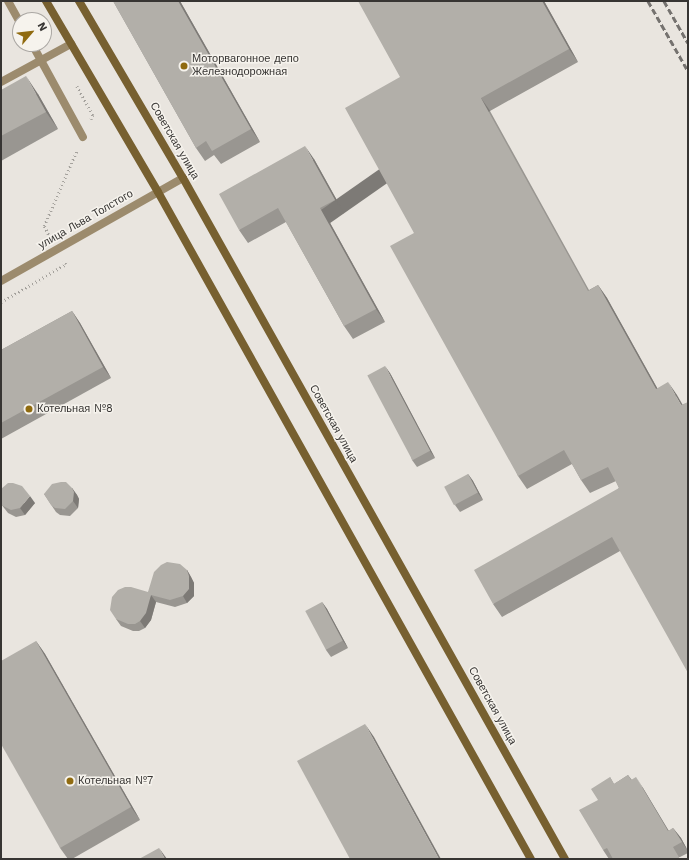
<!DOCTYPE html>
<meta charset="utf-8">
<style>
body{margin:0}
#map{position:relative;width:689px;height:860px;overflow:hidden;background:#e9e5df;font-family:"Work Sans",sans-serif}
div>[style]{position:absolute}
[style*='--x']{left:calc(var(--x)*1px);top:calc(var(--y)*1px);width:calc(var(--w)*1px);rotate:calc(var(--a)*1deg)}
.path>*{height:2.5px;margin-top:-1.25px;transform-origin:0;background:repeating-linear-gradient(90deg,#a5a29d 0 1px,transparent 0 4px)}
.service>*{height:8px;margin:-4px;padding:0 4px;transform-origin:4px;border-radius:4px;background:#9c8b6d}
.tertiary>*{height:8px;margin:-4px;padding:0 4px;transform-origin:4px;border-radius:4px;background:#9c8b6d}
.secondary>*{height:8px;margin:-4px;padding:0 4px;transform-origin:4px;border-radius:4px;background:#776030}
.rail>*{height:3px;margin-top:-1.5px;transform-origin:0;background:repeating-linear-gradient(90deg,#75726f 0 6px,transparent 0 9px)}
.wall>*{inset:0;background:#999691}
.shaded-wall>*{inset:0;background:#7d7a76;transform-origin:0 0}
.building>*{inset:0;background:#b2afa9;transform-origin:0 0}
.dots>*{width:11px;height:11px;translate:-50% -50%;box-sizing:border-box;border:2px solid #f6f3ed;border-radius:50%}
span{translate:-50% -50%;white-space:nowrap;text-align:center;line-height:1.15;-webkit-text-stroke:3px #f6f3ed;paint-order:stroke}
.poi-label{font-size:11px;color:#373533}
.left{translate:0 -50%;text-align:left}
.street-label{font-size:11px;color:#373533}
.frame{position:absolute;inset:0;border:2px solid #373533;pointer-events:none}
.north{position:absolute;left:12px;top:12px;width:40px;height:40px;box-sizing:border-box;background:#f6f3ed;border:1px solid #aaa7a3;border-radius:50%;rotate:62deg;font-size:11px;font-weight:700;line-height:16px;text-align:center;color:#373533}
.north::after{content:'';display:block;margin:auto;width:14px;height:18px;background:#906b10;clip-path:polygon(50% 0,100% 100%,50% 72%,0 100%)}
</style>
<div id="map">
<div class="path">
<div style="--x:77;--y:86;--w:33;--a:61"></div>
<div style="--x:93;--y:115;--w:5;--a:112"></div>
<div style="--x:50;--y:238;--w:13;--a:-117"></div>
<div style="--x:44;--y:226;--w:83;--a:-66.5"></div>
<div style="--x:1;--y:302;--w:75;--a:-30.3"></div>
<div style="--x:66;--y:264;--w:4;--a:-124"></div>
</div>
<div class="service">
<div style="--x:8;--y:1;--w:25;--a:61"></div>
<div style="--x:32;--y:44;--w:106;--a:61.3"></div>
<div style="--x:1;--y:82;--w:80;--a:-28.5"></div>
</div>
<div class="tertiary">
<div style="--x:1;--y:281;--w:209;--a:-29.5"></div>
</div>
<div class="secondary">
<div style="--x:46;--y:1;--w:221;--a:59.6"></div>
<div style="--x:158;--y:192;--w:764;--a:60.79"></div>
<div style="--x:79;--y:1;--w:205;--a:59.6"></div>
<div style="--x:183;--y:178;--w:781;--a:60.71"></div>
</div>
<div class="rail">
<div style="--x:648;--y:1;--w:81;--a:60.3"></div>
<div style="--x:664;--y:1;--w:48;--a:60.3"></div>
</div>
<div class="wall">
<div style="clip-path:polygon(113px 1px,180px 1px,260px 142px,221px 164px,214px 155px,205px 161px,196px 148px)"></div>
<div style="clip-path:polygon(544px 1px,578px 62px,490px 111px,589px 290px,598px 285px,607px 298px,657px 388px,677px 395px,620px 551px,502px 617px,493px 604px,619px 488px,616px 481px,590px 493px,581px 480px,572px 464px,527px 489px,518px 476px,414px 233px,400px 77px)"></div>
<div style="clip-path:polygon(1px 90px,38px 94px,58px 129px,1px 161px)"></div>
<div style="clip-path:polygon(314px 159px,344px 213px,329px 221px,385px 322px,353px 339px,344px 326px,286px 222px,248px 243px,239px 230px)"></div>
<div style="clip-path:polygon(72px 311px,80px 323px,111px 378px,1px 439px,1px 350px)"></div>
<div style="clip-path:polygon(390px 373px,435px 458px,417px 467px,412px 460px)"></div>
<div style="clip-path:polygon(468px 474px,473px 481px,483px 500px,460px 512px,455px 505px)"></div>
<div style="clip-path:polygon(72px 488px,77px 495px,79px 499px,78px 508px,70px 516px,60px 515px,56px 512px,44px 494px)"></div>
<div style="clip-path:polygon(35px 503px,25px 515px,16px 517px,8px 513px,1px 504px)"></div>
<div style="clip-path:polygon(187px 570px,191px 577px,194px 583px,194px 596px,187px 603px,175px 607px,156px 602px,151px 620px,145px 628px,139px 631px,133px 631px,121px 626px,116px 619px,148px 592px)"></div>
<div style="clip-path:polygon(322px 602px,327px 609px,348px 648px,331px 657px,326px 650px)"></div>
<div style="clip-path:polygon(36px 641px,45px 654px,140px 820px,72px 859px,68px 859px,60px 848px)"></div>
<div style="clip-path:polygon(628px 775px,632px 780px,643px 788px,669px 831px,673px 828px,681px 838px,688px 851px,688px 853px,680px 857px,613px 858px,609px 859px,603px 850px,610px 777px,614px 784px)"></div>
</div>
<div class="shaded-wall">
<div style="clip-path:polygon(178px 1px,180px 1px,260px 142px,251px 129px)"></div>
<div style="clip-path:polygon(542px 1px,544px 1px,578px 62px,569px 49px)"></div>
<div style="clip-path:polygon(26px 76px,38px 94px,58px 129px,46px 112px)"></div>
<div style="left:481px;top:98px;width:16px;height:221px;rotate:55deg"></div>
<div style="clip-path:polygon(305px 146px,314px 159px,344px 213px,335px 200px)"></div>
<div style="clip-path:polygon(320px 208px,329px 221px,385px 322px,376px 309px)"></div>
<div style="clip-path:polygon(598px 285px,607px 298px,665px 402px,656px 389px)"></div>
<div style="clip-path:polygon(72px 311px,80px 323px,111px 378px,103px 367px)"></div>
<div style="clip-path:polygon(385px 366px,390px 373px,435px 458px,430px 451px)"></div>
<div style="clip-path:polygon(668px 382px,677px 395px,688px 414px,681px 405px)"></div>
<div style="clip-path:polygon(468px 474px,473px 481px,483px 500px,478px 493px)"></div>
<div style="clip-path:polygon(72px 488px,77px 495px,79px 499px,78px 508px,73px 501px)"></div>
<div style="clip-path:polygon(30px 496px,35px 503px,25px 515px,20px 508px)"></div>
<div style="clip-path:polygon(187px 570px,191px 577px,194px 583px,194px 596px,187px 603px,183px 596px)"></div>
<div style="clip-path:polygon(151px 595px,156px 602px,151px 620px,145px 628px,140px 621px)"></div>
<div style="clip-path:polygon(322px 602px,327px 609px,348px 648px,343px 641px)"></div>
<div style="clip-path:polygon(36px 641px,45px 654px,140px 820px,131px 807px)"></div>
<div style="clip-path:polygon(365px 724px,374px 737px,441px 859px,439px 859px)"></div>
<div style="clip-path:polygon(636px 777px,643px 788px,675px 842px,668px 831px)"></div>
<div style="clip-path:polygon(673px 828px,681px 838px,688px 851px,682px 842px)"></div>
<div style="clip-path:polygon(159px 848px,167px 859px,165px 859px)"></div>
</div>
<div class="building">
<div style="clip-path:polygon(113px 1px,178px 1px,251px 129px,212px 151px,206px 141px,196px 148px)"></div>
<div style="clip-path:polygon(358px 1px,542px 1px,569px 49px,481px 98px,588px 291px,598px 285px,656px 389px,668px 382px,681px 405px,688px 402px,688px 673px,612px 537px,493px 604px,474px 570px,619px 488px,608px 467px,581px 480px,564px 450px,518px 476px,390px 246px,414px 233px,345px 108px,400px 77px)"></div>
<div style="clip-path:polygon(26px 76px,46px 112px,1px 136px,1px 90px)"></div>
<div style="clip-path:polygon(305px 146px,335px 200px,320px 208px,376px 309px,344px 326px,278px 208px,239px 230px,219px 194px)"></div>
<div style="clip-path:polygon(72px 311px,103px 367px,1px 423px,1px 350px)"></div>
<div style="left:385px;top:366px;width:96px;height:20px;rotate:62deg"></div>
<div style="left:468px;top:474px;width:21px;height:27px;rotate:62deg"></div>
<div style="clip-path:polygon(61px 482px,66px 482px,72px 488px,74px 492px,73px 501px,65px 509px,55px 508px,51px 505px,44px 494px,52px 484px)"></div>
<div style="clip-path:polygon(8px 483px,13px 483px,22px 486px,30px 496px,20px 508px,11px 510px,3px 506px,1px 504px,1px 489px)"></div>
<div style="clip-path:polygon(167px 562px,180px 564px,187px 570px,189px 576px,189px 589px,183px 596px,170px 600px,151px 595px,146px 613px,140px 621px,135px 624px,128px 624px,116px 619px,110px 610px,112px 597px,118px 590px,125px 587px,131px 587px,148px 592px,154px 572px,161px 565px)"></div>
<div style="left:322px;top:602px;width:44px;height:19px;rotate:62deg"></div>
<div style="clip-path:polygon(36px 641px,131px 807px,60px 848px,1px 744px,1px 661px)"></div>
<div style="clip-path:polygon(365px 724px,439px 859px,350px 859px,297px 761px)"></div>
<div style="clip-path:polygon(628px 775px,631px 780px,636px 777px,668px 831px,673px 828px,682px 842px,673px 847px,680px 859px,613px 859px,607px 848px,603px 850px,579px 810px,598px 800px,591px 789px,610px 777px,614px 784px)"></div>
<div style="clip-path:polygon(159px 848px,165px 859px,139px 859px)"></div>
</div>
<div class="dots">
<div style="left:184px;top:66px;background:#906b10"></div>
<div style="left:29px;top:409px;background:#906b10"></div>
<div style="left:70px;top:781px;background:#906b10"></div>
</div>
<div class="poi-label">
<span class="left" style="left:192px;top:66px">Моторвагонное депо<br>Железнодорожная</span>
<span class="left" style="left:37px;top:409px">Котельная №8</span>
<span class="left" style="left:78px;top:781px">Котельная №7</span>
</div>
<div class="street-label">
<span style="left:174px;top:141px;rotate:60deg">Советская улица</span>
<span style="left:86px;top:220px;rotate:-30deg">улица Льва Толстого</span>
<span style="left:333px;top:424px;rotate:61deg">Советская улица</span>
<span style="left:492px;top:706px;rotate:61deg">Советская улица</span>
</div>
<div class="frame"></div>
<div class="north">N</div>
</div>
